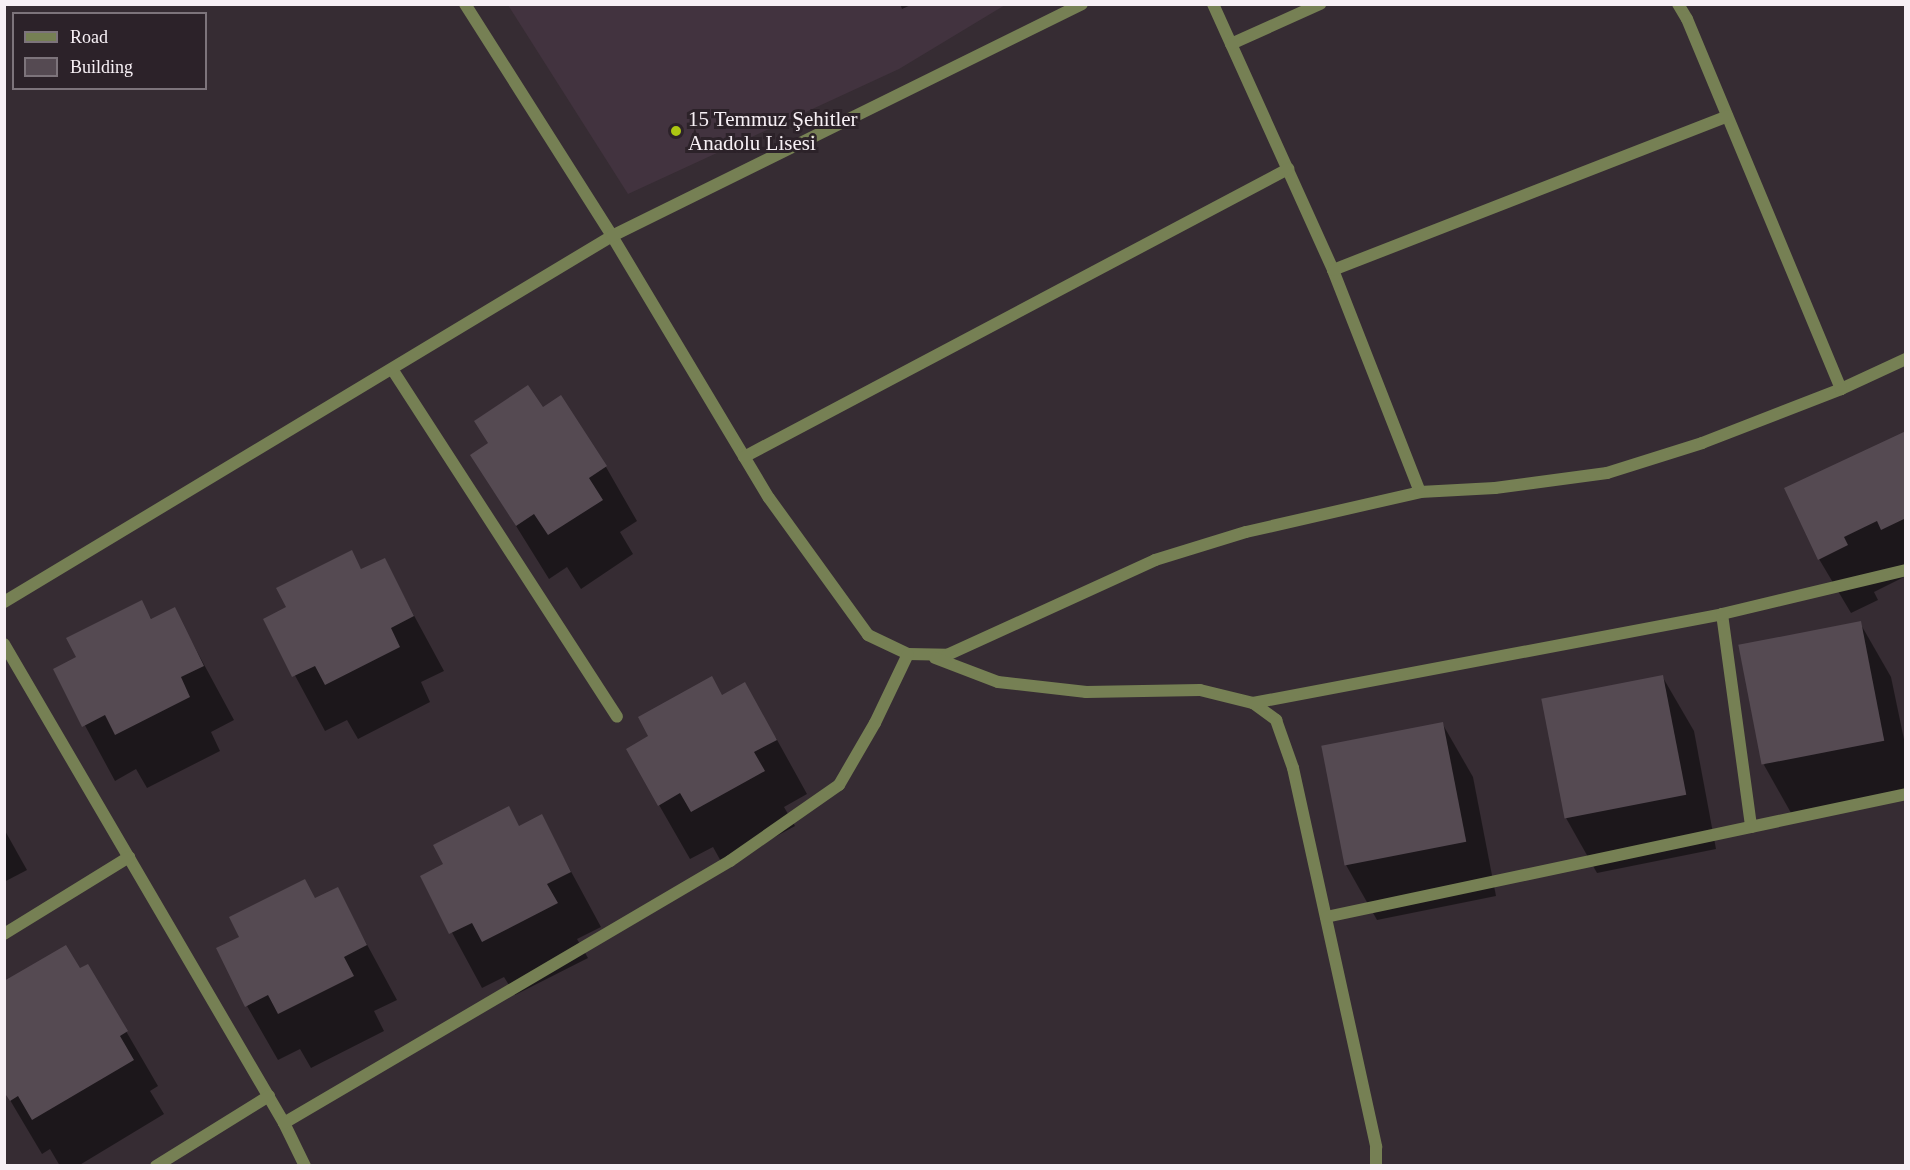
<!DOCTYPE html>
<meta charset="utf-8">
<style>
body{margin:0}
#map{position:relative;width:1910px;height:1170px;overflow:hidden;background:#362c33;font-family:Georgia,serif}
div>[style]{position:absolute}
[style*='--x']{left:calc(var(--x)*1px);top:calc(var(--y)*1px);width:calc(var(--w)*1px);rotate:calc(var(--a)*1deg)}
.built>*{inset:0;background:#42333f}
.shadow>*{inset:0;background:#0007}
.building>*{inset:0;background:#554a52;transform-origin:0 0}
.minor>*{height:12px;margin:-6px;padding:0 6px;transform-origin:6px;border-radius:6px;background:#768054}
.dots>*{width:16px;height:16px;translate:-50% -50%;box-sizing:border-box;border:3px solid #2c2229;border-radius:50%}
span{translate:-50% -50%;white-space:nowrap;text-align:center;line-height:1.15;-webkit-text-stroke:6px #2c2229;paint-order:stroke}
.poi-label{font-size:21px;color:#f7f0f5}
.left{translate:0 -50%;text-align:left}
.frame{position:absolute;inset:0;border:6px solid #f7f0f5;pointer-events:none}
.legend{position:absolute;left:12px;top:12px;width:195px;height:78px;box-sizing:border-box;background:#2c2229;border:2px solid #7d747b;margin:0;padding:8px 10px;list-style:none;font-size:18px;color:#f7f0f5}
.legend li{display:flex;align-items:center;gap:12px;height:30px}
.legend b{width:30px;border:2px solid #7d747b}
</style>
<div id="map">
<div class="built">
<div style="clip-path:polygon(508px 5px,1005px 5px,899px 69px,628px 194px)"></div>
</div>
<div class="shadow">
<div style="clip-path:polygon(900px 4px,913px 4px,902px 9px)"></div>
<div style="clip-path:polygon(542px 409px,606px 467px,637px 521px,620px 532px,633px 554px,581px 589px,567px 567px,549px 579px,472px 455px)"></div>
<div style="clip-path:polygon(1906px 433px,1906px 576px,1874px 592px,1878px 600px,1851px 613px,1819px 559px)"></div>
<div style="clip-path:polygon(351px 552px,362px 571px,384px 560px,444px 671px,421px 682px,430px 702px,358px 739px,347px 720px,325px 731px,265px 620px,288px 608px)"></div>
<div style="clip-path:polygon(141px 602px,152px 620px,174px 609px,234px 720px,211px 732px,220px 751px,147px 788px,136px 769px,115px 781px,55px 670px,78px 658px)"></div>
<div style="clip-path:polygon(1860px 623px,1891px 677px,1906px 749px,1906px 797px,1795px 820px,1764px 765px)"></div>
<div style="clip-path:polygon(1662px 676px,1694px 731px,1716px 849px,1597px 873px,1566px 818px)"></div>
<div style="clip-path:polygon(722px 697px,776px 738px,807px 794px,784px 807px,795px 826px,723px 865px,713px 847px,690px 859px,659px 805px)"></div>
<div style="clip-path:polygon(1442px 723px,1473px 777px,1496px 896px,1377px 920px,1346px 865px)"></div>
<div style="clip-path:polygon(541px 816px,601px 927px,577px 939px,588px 958px,515px 995px,504px 977px,482px 988px,422px 877px)"></div>
<div style="clip-path:polygon(4px 829px,27px 870px,4px 882px)"></div>
<div style="clip-path:polygon(337px 889px,397px 1000px,374px 1011px,384px 1031px,311px 1068px,300px 1049px,278px 1060px,247px 1006px)"></div>
<div style="clip-path:polygon(88px 966px,158px 1086px,150px 1091px,164px 1114px,78px 1166px,60px 1166px,50px 1149px,42px 1154px,4px 1090px,80px 971px)"></div>
</div>
<div class="building">
<div style="clip-path:polygon(528px 385px,543px 407px,561px 395px,607px 466px,589px 478px,603px 500px,548px 535px,534px 514px,516px 526px,470px 455px,488px 443px,474px 421px)"></div>
<div style="clip-path:polygon(1906px 431px,1906px 518px,1881px 530px,1877px 521px,1844px 537px,1848px 545px,1818px 560px,1784px 488px)"></div>
<div style="clip-path:polygon(352px 550px,361px 569px,385px 558px,414px 616px,391px 628px,400px 647px,325px 685px,315px 666px,292px 677px,263px 619px,286px 607px,276px 588px)"></div>
<div style="clip-path:polygon(142px 600px,151px 619px,175px 607px,204px 666px,181px 677px,190px 697px,115px 735px,105px 715px,82px 727px,53px 669px,76px 657px,66px 638px)"></div>
<div style="left:1861px;top:621px;width:122px;height:125px;rotate:79deg"></div>
<div style="left:1663px;top:675px;width:122px;height:124px;rotate:79deg"></div>
<div style="clip-path:polygon(712px 676px,722px 695px,745px 682px,777px 740px,754px 752px,765px 771px,691px 812px,680px 793px,658px 806px,626px 749px,648px 736px,638px 717px)"></div>
<div style="left:1443px;top:722px;width:122px;height:124px;rotate:79deg"></div>
<div style="clip-path:polygon(509px 806px,519px 826px,542px 814px,571px 872px,547px 884px,558px 903px,482px 942px,472px 923px,449px 934px,420px 876px,443px 864px,433px 845px)"></div>
<div style="clip-path:polygon(305px 879px,315px 898px,338px 887px,367px 945px,344px 957px,354px 976px,278px 1014px,268px 995px,245px 1007px,216px 948px,239px 937px,229px 917px)"></div>
<div style="clip-path:polygon(66px 945px,80px 968px,88px 964px,128px 1031px,120px 1036px,134px 1060px,32px 1120px,18px 1096px,10px 1101px,4px 1092px,4px 981px)"></div>
</div>
<div class="minor">
<div style="--x:465;--y:4;--w:275;--a:57.6"></div>
<div style="--x:612;--y:236;--w:305;--a:59.1"></div>
<div style="--x:769;--y:498;--w:169;--a:54.1"></div>
<div style="--x:868;--y:635;--w:44;--a:25.4"></div>
<div style="--x:908;--y:654;--w:39;--a:1"></div>
<div style="--x:947;--y:655;--w:229;--a:-24.5"></div>
<div style="--x:1155;--y:560;--w:95;--a:-17.1"></div>
<div style="--x:1246;--y:532;--w:179;--a:-12.9"></div>
<div style="--x:1420;--y:492;--w:75;--a:-3.1"></div>
<div style="--x:1495;--y:488;--w:113;--a:-7.6"></div>
<div style="--x:1607;--y:473;--w:100;--a:-17.5"></div>
<div style="--x:1702;--y:443;--w:149;--a:-21.2"></div>
<div style="--x:1841;--y:389;--w:72;--a:-24.8"></div>
<div style="--x:1213;--y:4;--w:292;--a:65.7"></div>
<div style="--x:1333;--y:270;--w:238;--a:68.6"></div>
<div style="--x:1678;--y:4;--w:17;--a:59"></div>
<div style="--x:1687;--y:19;--w:401;--a:67.4"></div>
<div style="--x:1231;--y:44;--w:98;--a:-24.2"></div>
<div style="--x:1333;--y:270;--w:423;--a:-21.3"></div>
<div style="--x:392;--y:369;--w:414;--a:57.1"></div>
<div style="--x:744;--y:457;--w:616;--a:-27.9"></div>
<div style="--x:4;--y:602;--w:710;--a:-31.05"></div>
<div style="--x:612;--y:236;--w:524;--a:-26.27"></div>
<div style="--x:1722;--y:614;--w:215;--a:82.2"></div>
<div style="--x:4;--y:644;--w:555;--a:59.69"></div>
<div style="--x:284;--y:1123;--w:48;--a:64"></div>
<div style="--x:935;--y:658;--w:67;--a:20.9"></div>
<div style="--x:998;--y:682;--w:89;--a:6.5"></div>
<div style="--x:1086;--y:692;--w:114;--a:-1"></div>
<div style="--x:1200;--y:690;--w:55;--a:13.8"></div>
<div style="--x:1253;--y:703;--w:29;--a:36"></div>
<div style="--x:1276;--y:720;--w:51;--a:70.5"></div>
<div style="--x:1293;--y:768;--w:388;--a:77.6"></div>
<div style="--x:1376;--y:1147;--w:19;--a:90"></div>
<div style="--x:1253;--y:703;--w:477;--a:-10.7"></div>
<div style="--x:1722;--y:614;--w:189;--a:-13.4"></div>
<div style="--x:1326;--y:917;--w:593;--a:-11.97"></div>
<div style="--x:4;--y:934;--w:147;--a:-31.6"></div>
<div style="--x:284;--y:1123;--w:517;--a:-30.43"></div>
<div style="--x:730;--y:861;--w:133;--a:-34.9"></div>
<div style="--x:839;--y:785;--w:72;--a:-59.9"></div>
<div style="--x:875;--y:723;--w:76;--a:-64.4"></div>
<div style="--x:156;--y:1166;--w:133;--a:-31.8"></div>
</div>
<div class="dots">
<div style="left:676px;top:131px;background:#acc612"></div>
</div>
<div class="poi-label">
<span class="left" style="left:688px;top:131px">15 Temmuz Şehitler<br>Anadolu Lisesi</span>
</div>
<div class="frame"></div>
<ul class="legend">
<li><b style="height:8px;background:#768054"></b>Road</li>
<li><b style="height:16px;background:#554a52"></b>Building</li>
</ul>
</div>
